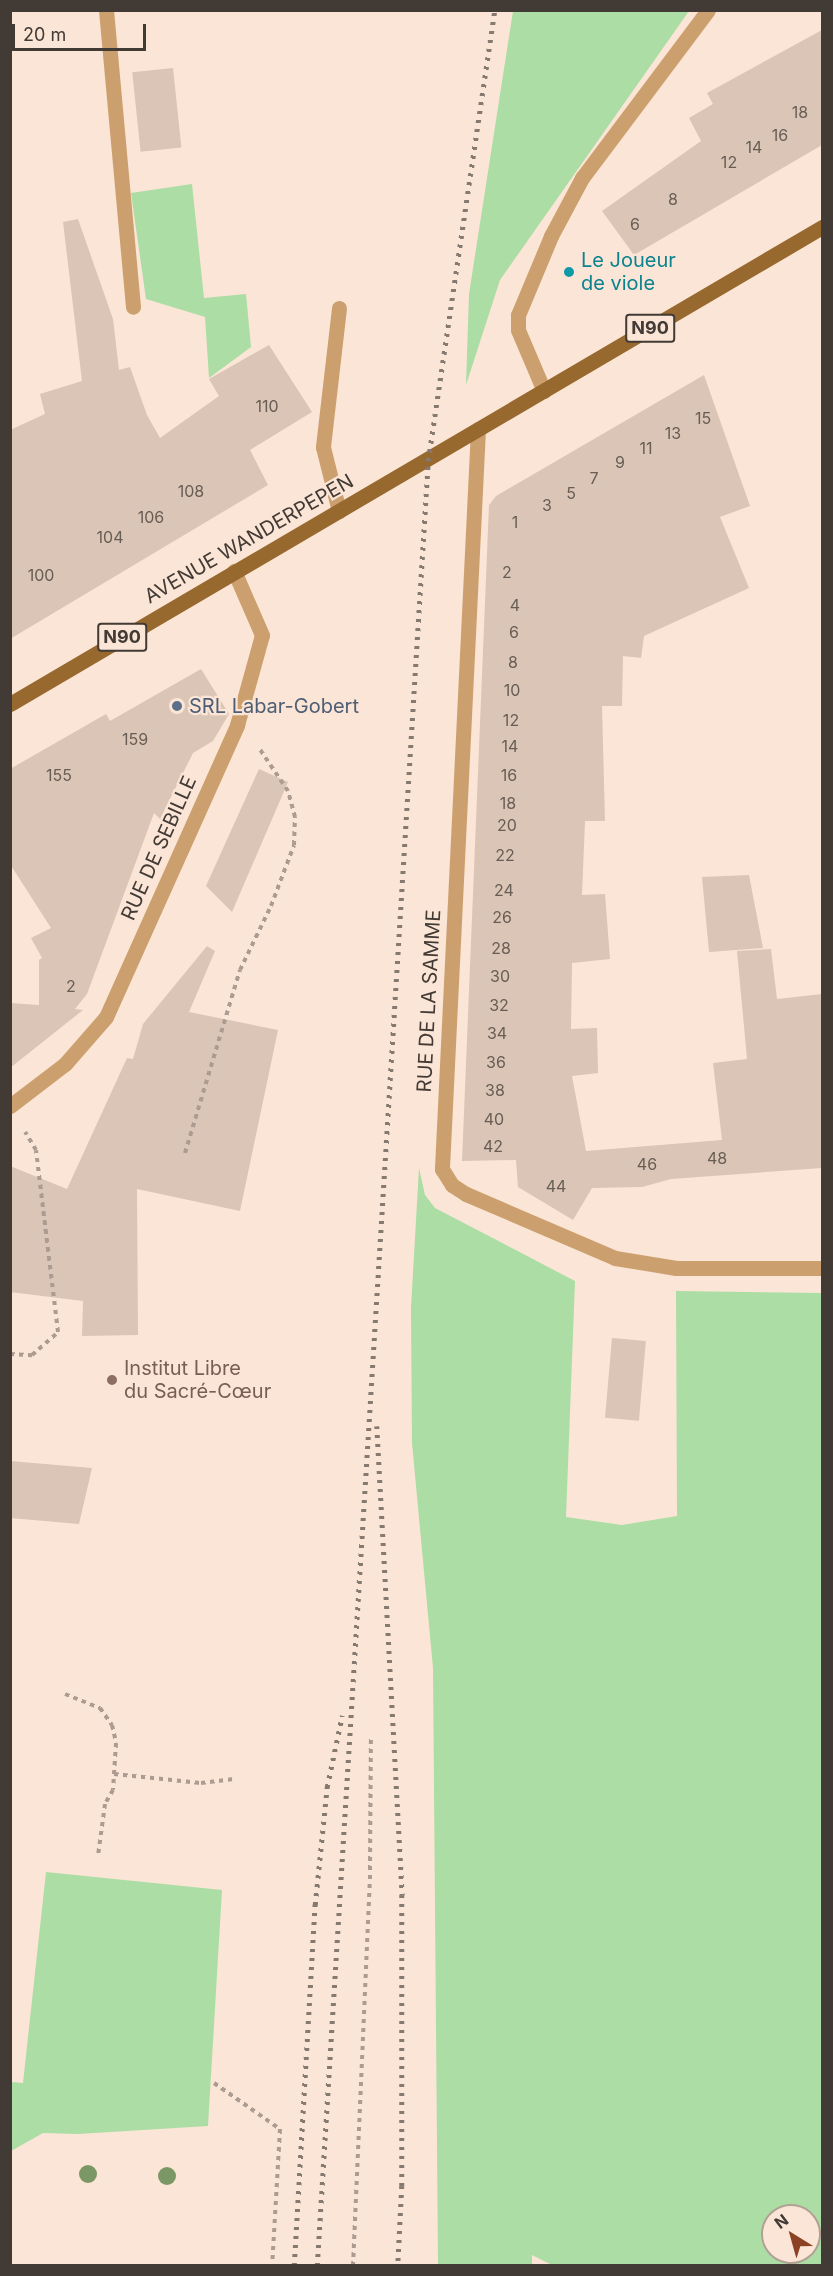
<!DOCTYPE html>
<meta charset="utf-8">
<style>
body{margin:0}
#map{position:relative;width:833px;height:2276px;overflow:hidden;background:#fbe5d6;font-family:Inter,sans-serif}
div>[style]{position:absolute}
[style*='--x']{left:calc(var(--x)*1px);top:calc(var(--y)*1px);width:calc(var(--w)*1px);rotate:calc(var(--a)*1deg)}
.green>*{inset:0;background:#abdda4}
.building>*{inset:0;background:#dac5b6;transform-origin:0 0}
.path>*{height:4px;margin-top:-2px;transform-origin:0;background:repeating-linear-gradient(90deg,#ab9b90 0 4.5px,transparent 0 9px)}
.minor>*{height:15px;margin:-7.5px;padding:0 7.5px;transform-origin:7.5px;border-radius:7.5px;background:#cca06e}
.major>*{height:15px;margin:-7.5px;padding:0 7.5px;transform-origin:7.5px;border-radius:7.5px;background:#97692e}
.rail>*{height:4.5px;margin-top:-2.25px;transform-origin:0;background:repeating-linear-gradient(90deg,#867970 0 3px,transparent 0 9px)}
.trees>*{width:18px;height:18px;margin:-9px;border-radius:50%;background:#7a9765}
.dots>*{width:16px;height:16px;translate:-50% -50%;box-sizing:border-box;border:3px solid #fbe5d6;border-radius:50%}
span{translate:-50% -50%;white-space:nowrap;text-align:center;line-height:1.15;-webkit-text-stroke:4.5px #fbe5d6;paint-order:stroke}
.number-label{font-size:16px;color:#685d54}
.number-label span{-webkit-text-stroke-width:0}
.shield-label span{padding:2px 4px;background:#fbe5d6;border:2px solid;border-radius:4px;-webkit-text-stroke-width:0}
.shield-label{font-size:18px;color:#423a34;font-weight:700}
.culture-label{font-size:20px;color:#0d838f}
.left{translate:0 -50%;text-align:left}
.street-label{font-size:20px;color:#423a34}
.service-label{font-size:20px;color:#4e5e75}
.education-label{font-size:20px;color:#785e54}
.frame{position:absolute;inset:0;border:12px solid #423a34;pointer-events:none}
.north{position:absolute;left:761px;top:2204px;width:60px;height:60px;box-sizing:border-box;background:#fbe5d6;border:2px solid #b1a195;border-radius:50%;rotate:323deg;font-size:16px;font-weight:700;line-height:24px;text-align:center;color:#423a34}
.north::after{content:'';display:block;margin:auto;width:21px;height:27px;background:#8c4325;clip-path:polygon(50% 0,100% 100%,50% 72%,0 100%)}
.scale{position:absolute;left:12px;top:24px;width:134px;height:27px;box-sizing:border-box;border:3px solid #423a34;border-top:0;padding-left:8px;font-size:18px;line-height:21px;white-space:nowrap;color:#423a34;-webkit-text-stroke:4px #fbe5d6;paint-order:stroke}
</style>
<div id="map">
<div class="green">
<div style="clip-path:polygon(513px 11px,689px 11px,500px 280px,466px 385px,469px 294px)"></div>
<div style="clip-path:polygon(192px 184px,204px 298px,246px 294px,251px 347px,209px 378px,205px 317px,146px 299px,131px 193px)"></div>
<div style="clip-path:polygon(evenodd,419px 1168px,425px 1195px,435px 1208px,575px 1281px,566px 1517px,622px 1525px,677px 1516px,676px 1291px,822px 1293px,822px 2265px,554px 2266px,532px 2255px,532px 2265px,438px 2265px,433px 1668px,412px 1443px,411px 1308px,419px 1168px,773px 2216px,809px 2216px,809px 2252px,773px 2252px,773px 2216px)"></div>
<div style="clip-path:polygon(46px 1872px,222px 1890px,208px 2126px,78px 2134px,43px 2133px,11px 2151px,11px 2082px,23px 2083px)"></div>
</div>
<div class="building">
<div style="clip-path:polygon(822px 30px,822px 145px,634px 255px,602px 211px,701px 141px,689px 118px,713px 104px,707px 93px)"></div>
<div style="left:173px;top:68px;width:80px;height:41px;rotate:84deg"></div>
<div style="clip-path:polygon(78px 219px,113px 319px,119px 370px,130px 367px,147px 415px,160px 438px,219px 396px,209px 379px,269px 345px,312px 412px,250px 450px,268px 485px,10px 639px,10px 430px,45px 414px,40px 394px,82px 381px,63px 222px)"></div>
<div style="clip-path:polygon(704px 375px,750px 506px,720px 517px,749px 588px,644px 636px,641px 658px,623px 656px,622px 706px,602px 706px,605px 821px,585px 821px,582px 895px,605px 894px,610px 959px,572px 963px,571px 1029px,597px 1028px,598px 1073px,572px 1076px,586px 1151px,722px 1140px,713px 1063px,747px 1059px,737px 951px,771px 949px,777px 999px,822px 994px,822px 1168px,671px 1179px,642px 1187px,592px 1188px,573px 1220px,518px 1187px,516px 1160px,462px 1161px,489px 505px,496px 496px)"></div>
<div style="clip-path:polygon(201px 669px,229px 714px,213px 741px,193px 753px,160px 819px,154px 813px,87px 994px,75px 1009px,83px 1010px,10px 1068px,10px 1003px,39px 1005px,39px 960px,42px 958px,31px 938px,51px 928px,10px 864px,10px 769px,106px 714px,110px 721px)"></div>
<div style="clip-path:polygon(259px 769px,288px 782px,232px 912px,206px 886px)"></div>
<div style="clip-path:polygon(749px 875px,763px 948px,709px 952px,702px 877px)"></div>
<div style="clip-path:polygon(207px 946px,215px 951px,189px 1012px,278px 1030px,240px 1211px,137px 1189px,138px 1335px,82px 1336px,83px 1301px,10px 1292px,10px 1166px,67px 1189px,127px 1058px,133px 1059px,143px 1024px)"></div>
<div style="left:612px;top:1338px;width:34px;height:80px;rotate:5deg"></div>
<div style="clip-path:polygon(10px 1461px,92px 1468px,79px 1524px,10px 1518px)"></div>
</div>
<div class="path">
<div style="--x:185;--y:1153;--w:191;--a:-73.3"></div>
<div style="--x:240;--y:970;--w:71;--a:-64.2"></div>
<div style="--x:271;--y:906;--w:65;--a:-69.3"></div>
<div style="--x:294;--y:845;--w:28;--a:-88"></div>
<div style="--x:295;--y:817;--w:27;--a:-105"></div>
<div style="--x:288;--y:791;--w:52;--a:-124"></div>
<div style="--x:10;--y:1354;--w:22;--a:3"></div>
<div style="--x:32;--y:1355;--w:35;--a:-41"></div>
<div style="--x:58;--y:1332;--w:183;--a:-96.9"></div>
<div style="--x:36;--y:1150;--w:21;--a:-121"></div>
<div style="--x:65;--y:1694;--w:38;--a:22"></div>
<div style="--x:100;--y:1708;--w:21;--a:55"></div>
<div style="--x:112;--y:1725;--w:18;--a:77"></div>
<div style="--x:116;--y:1743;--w:47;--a:93.7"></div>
<div style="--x:113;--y:1790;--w:16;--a:120"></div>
<div style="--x:105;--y:1804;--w:52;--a:97.7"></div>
<div style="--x:114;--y:1774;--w:87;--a:5.9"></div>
<div style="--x:201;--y:1783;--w:35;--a:-7"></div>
<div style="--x:214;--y:2083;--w:80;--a:34.9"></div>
<div style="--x:280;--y:2129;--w:137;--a:93.3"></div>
<div style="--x:353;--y:2266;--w:396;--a:-87.5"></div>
<div style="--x:370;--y:1870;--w:134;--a:-89.6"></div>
</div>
<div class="minor">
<div style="--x:106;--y:10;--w:298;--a:84.8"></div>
<div style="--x:339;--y:308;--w:140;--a:96.6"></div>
<div style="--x:323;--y:447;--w:66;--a:76"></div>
<div style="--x:544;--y:391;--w:66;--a:-113.1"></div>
<div style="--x:518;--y:330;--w:15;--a:-90"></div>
<div style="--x:518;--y:315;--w:86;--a:-67.3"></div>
<div style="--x:551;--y:236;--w:66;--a:-61.9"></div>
<div style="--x:582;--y:178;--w:210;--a:-53.1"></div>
<div style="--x:478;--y:429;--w:741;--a:92.79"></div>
<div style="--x:442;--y:1169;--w:19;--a:58"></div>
<div style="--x:452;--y:1185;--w:17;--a:33"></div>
<div style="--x:466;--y:1194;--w:162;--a:23.2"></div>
<div style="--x:615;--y:1258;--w:62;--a:9.3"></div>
<div style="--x:676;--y:1268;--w:146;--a:0"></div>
<div style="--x:10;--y:1106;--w:69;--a:-37.4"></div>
<div style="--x:65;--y:1064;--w:62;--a:-48.9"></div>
<div style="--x:106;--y:1017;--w:320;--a:-65.8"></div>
<div style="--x:237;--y:725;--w:93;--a:-74.5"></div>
<div style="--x:262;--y:635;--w:70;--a:-113.6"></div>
</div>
<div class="major">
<div style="--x:10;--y:704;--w:942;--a:-30.43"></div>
</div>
<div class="rail">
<div style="--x:377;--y:1426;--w:470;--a:86.9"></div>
<div style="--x:402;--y:1895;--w:291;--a:90"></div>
<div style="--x:402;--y:2186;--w:80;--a:92.9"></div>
<div style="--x:294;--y:2266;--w:362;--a:-86.7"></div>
<div style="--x:315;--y:1905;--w:119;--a:-84.2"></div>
<div style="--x:327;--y:1787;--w:73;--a:-78.1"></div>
<div style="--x:317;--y:2266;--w:1808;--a:-86.48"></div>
<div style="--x:428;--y:461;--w:456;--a:-81.6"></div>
</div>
<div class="trees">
<div style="left:88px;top:2174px"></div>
<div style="left:167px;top:2176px"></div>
</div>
<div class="dots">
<div style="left:569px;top:272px;background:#0f9aa8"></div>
<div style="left:177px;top:706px;background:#5c6f8a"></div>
<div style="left:112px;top:1380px;background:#8d6e63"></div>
</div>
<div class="number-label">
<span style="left:800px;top:112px">18</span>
<span style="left:780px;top:135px">16</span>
<span style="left:754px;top:147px">14</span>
<span style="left:729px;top:162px">12</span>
<span style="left:673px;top:199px">8</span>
<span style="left:635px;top:224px">6</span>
<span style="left:267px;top:406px">110</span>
<span style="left:703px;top:418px">15</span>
<span style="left:673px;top:433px">13</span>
<span style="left:646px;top:448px">11</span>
<span style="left:620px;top:462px">9</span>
<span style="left:594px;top:478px">7</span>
<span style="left:191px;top:491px">108</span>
<span style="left:571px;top:493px">5</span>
<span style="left:547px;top:505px">3</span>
<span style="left:151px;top:517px">106</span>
<span style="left:515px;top:522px">1</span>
<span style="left:110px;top:537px">104</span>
<span style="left:507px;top:572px">2</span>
<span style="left:41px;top:575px">100</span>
<span style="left:515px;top:605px">4</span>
<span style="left:514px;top:632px">6</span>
<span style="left:513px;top:662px">8</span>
<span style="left:512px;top:690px">10</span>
<span style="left:511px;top:720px">12</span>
<span style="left:135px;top:739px">159</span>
<span style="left:510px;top:746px">14</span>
<span style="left:59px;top:775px">155</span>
<span style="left:509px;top:775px">16</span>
<span style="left:508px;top:803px">18</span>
<span style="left:507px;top:825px">20</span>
<span style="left:505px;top:855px">22</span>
<span style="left:504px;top:890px">24</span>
<span style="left:502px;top:917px">26</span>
<span style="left:501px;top:948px">28</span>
<span style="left:500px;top:976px">30</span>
<span style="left:71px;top:986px">2</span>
<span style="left:499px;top:1005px">32</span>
<span style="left:497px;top:1033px">34</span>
<span style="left:496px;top:1062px">36</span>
<span style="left:495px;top:1090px">38</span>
<span style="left:494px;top:1119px">40</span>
<span style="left:493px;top:1146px">42</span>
<span style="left:717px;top:1158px">48</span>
<span style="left:647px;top:1164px">46</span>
<span style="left:556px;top:1186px">44</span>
</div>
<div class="shield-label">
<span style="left:650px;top:328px">N90</span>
<span style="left:122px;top:637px">N90</span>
</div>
<div class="culture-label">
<span class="left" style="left:581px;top:272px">Le Joueur<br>de viole</span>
</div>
<div class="street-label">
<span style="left:249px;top:539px;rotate:-30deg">AVENUE WANDERPEPEN</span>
<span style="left:159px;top:848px;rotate:-66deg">RUE DE SEBILLE</span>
<span style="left:429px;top:1001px;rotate:-87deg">RUE DE LA SAMME</span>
</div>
<div class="service-label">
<span class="left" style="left:189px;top:706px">SRL Labar-Gobert</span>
</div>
<div class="education-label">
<span class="left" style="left:124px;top:1380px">Institut Libre<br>du Sacré-Cœur</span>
</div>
<div class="frame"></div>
<div class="north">N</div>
<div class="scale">20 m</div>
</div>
